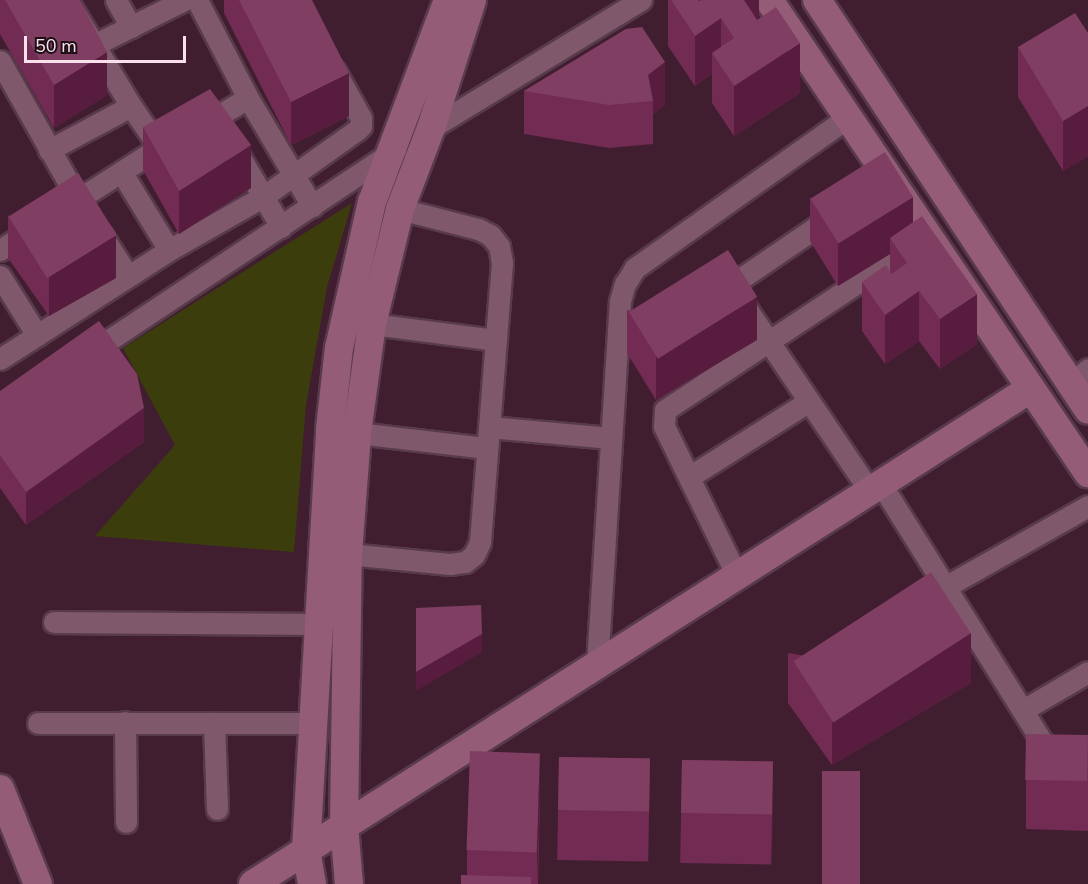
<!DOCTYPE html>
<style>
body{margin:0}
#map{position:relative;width:1088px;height:884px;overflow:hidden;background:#401e30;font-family:"Nunito Sans",sans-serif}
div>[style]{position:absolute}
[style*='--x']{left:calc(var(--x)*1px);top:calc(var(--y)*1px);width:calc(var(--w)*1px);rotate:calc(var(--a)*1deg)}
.green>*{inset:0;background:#3c3d0d}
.roads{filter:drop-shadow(2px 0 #583b4b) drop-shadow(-2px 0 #583b4b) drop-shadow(0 2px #583b4b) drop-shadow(0 -2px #583b4b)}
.street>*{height:21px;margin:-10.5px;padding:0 10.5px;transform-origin:10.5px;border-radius:10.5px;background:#80586b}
.secondary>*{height:28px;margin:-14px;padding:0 14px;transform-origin:14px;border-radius:14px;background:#955c78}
.wall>*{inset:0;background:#722b52;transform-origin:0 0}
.shaded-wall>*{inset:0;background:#581d3e}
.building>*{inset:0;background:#803e63;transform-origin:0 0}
span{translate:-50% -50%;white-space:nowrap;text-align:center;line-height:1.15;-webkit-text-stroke:4.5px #1e0e16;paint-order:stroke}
.scale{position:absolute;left:24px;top:36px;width:162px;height:27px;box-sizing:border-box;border:3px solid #f8e1eb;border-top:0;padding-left:8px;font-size:18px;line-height:21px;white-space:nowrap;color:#f8e1eb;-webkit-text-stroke:4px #1e0e16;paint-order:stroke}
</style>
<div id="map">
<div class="green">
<div style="clip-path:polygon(352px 203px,327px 287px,306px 405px,294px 552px,95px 536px,175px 445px,123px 348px)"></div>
</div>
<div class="roads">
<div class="street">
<div style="--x:67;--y:0;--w:124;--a:58.9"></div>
<div style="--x:131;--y:106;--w:50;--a:55.7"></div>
<div style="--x:116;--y:0;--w:31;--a:61"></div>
<div style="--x:197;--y:0;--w:110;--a:62.5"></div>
<div style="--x:248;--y:98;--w:126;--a:59.3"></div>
<div style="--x:94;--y:45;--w:101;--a:-26.6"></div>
<div style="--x:0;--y:61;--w:163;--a:60.6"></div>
<div style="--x:202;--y:125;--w:53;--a:-30.4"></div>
<div style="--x:426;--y:131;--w:252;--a:-31.4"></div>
<div style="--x:49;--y:150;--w:93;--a:-28.2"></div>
<div style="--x:237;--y:152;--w:87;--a:59.6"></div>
<div style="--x:122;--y:173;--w:90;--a:58.6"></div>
<div style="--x:66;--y:207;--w:119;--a:-32.6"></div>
<div style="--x:101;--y:234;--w:50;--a:57.3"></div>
<div style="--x:0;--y:250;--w:38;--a:-33"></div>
<div style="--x:0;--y:276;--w:70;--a:57.9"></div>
<div style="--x:721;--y:292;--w:137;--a:-34.3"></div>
<div style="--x:742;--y:302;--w:228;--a:55.9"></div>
<div style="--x:372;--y:324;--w:125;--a:7.4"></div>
<div style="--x:88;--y:354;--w:369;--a:-33.6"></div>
<div style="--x:0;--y:359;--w:201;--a:-32.8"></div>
<div style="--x:169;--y:250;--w:109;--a:-29.6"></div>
<div style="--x:264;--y:196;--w:114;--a:-35.4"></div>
<div style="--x:357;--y:130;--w:6;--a:-45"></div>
<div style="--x:361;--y:126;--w:8;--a:-90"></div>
<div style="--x:361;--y:118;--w:54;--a:-119"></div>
<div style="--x:1071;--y:384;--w:23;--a:-41"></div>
<div style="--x:489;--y:427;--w:122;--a:5.2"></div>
<div style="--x:357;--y:433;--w:131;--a:6.6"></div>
<div style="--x:689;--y:477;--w:142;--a:-32.3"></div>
<div style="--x:881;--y:484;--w:324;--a:58"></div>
<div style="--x:348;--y:554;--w:102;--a:5.6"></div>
<div style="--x:450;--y:564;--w:15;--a:-8"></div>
<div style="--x:465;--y:562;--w:11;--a:-38"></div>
<div style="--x:474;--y:555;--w:14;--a:-65"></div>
<div style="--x:480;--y:542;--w:280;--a:-85.5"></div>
<div style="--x:502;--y:263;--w:17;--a:-100"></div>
<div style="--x:499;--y:246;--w:14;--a:-129"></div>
<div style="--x:490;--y:235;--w:13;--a:-153"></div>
<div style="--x:478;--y:229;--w:81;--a:-165.6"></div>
<div style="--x:737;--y:576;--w:167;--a:-116"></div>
<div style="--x:664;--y:426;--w:16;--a:-86"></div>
<div style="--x:665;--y:410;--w:299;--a:-33.5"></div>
<div style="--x:945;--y:587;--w:164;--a:-29.5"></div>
<div style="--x:54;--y:622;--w:265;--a:0.4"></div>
<div style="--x:597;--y:665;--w:365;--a:-86.4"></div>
<div style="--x:620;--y:301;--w:18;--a:-74"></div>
<div style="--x:625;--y:284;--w:19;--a:-58"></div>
<div style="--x:635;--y:268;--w:261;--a:-35.3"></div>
<div style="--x:1023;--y:710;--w:75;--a:-30.3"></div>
<div style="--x:125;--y:722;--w:100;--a:89.4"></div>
<div style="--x:38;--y:723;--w:276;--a:0"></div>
<div style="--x:214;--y:723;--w:86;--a:88"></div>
</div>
<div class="secondary">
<div style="--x:769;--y:0;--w:571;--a:56"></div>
<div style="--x:817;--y:0;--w:491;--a:56.5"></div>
<div style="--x:0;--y:789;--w:102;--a:68.2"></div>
<div style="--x:253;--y:884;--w:921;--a:-32.5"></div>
<div style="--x:312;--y:884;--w:35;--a:-100"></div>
<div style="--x:306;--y:850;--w:422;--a:-86.7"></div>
<div style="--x:330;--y:429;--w:81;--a:-83.7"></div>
<div style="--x:339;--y:348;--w:150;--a:-77.3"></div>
<div style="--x:372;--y:202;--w:216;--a:-69.4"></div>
<div style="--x:349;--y:884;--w:58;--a:-94.9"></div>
<div style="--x:344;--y:826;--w:272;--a:-89.2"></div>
<div style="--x:348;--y:554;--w:121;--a:-85.7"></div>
<div style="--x:357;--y:433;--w:110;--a:-82.2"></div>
<div style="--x:372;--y:324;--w:118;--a:-76.3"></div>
<div style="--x:400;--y:209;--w:87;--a:-69.1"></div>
<div style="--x:431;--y:128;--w:134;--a:-72.2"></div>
</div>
</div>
<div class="wall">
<div style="clip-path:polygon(0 0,80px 0,107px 95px,54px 128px,0 34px)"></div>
<div style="clip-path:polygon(224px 0,312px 0,349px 116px,291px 145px,224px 13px)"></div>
<div style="clip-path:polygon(668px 0,698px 0,699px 1px,759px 0,759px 19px,800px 93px,734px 136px,712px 103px,712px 74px,695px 86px,668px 46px)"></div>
<div style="clip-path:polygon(626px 29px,665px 105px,653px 114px,653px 144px,609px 148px,524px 134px,524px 91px)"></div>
<div style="clip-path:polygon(1088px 33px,1088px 156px,1063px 171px,1018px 97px,1018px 47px)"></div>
<div style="clip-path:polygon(143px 127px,251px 188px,179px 234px,143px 170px)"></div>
<div style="clip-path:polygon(810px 198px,913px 223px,977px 344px,940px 369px,919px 341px,885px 364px,862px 331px,862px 282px,890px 272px,890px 254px,838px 286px,810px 241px)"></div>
<div style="clip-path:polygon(8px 215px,116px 278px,49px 316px,8px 258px)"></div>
<div style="clip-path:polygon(627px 310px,757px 340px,656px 400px,627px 353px)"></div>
<div style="clip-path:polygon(0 391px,144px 442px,26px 525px,0 488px)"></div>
<div style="clip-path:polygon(788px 653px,971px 683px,832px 765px,788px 703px)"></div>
<div style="clip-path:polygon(1088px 735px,1088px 831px,1026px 829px,1026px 780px)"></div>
<div style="left:559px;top:757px;width:91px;height:103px;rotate:1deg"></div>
<div style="left:682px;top:760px;width:91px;height:103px;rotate:1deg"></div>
<div style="clip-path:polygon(540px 803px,538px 884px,461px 884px,467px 875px,467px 850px)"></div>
</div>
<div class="shaded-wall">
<div style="clip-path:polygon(739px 0,759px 0,759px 30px)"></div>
<div style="clip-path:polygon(721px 18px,721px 66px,712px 53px,712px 74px,695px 86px,695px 36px)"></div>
<div style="clip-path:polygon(800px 43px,800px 93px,734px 136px,734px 86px)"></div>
<div style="clip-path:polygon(107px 52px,107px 95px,54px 128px,54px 85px)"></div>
<div style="clip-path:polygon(665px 62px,665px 105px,653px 114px,653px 101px,648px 75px)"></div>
<div style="clip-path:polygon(349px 73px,349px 116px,291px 145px,291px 102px)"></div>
<div style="clip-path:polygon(1088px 106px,1088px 156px,1063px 171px,1063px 121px)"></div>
<div style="clip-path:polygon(251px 145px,251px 188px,179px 234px,179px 191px)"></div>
<div style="clip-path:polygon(913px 197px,913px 240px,890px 238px,890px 254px,838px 286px,838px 243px)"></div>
<div style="clip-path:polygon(116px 235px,116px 278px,49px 316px,49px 273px)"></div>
<div style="clip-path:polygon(919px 291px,919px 341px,885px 364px,885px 315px)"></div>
<div style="clip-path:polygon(977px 294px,977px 344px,940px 369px,940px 319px)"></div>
<div style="clip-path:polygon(757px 297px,757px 340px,656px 400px,656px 357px)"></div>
<div style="clip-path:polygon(144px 408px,144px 442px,26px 525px,26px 492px)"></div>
<div style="clip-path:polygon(971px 633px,971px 683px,832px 765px,832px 715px)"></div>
<div style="clip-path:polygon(482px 634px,482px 652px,416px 691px,416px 672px)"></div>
<div style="clip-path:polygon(540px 753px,540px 803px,537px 884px,537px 852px)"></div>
<div style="clip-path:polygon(773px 761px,773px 810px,772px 864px,772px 814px)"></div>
<div style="clip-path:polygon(860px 771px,859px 884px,858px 884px)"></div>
</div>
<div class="building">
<div style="clip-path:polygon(5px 0,80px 0,107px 52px,54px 85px)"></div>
<div style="clip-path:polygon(239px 0,312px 0,349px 73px,291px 102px)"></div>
<div style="clip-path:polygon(671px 0,698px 0,699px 1px,701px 0,744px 0,757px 20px,776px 7px,800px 43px,734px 86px,712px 53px,734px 38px,721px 18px,695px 36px)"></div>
<div style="clip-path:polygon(1075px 13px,1088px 33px,1088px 106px,1063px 121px,1018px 47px)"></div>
<div style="clip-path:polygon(642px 27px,665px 62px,648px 75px,653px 101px,609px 105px,524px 91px,626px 29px)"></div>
<div style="clip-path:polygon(210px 89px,251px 145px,179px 191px,143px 127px)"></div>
<div style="left:885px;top:152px;width:53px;height:88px;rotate:58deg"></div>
<div style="left:78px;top:173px;width:73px;height:82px;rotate:58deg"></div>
<div style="clip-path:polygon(922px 216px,977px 294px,940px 319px,919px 291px,885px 315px,862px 282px,886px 265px,892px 274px,907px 263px,890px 238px)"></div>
<div style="left:728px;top:250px;width:55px;height:117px;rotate:58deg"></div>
<div style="clip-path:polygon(99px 321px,137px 374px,144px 408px,26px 492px,0 455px,0 391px)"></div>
<div style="left:931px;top:572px;width:73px;height:164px;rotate:57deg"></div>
<div style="clip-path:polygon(481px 605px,482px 634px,416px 672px,416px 608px)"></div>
<div style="left:1026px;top:734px;width:62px;height:46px;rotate:1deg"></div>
<div style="left:470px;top:751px;width:70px;height:99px;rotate:2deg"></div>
<div style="left:559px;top:757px;width:91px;height:53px;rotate:1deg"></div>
<div style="left:682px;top:760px;width:91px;height:53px;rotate:1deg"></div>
<div style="left:822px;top:771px;width:38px;height:113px"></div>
<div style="clip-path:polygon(461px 875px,531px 877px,531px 884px,461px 884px)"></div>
</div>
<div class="scale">50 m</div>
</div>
